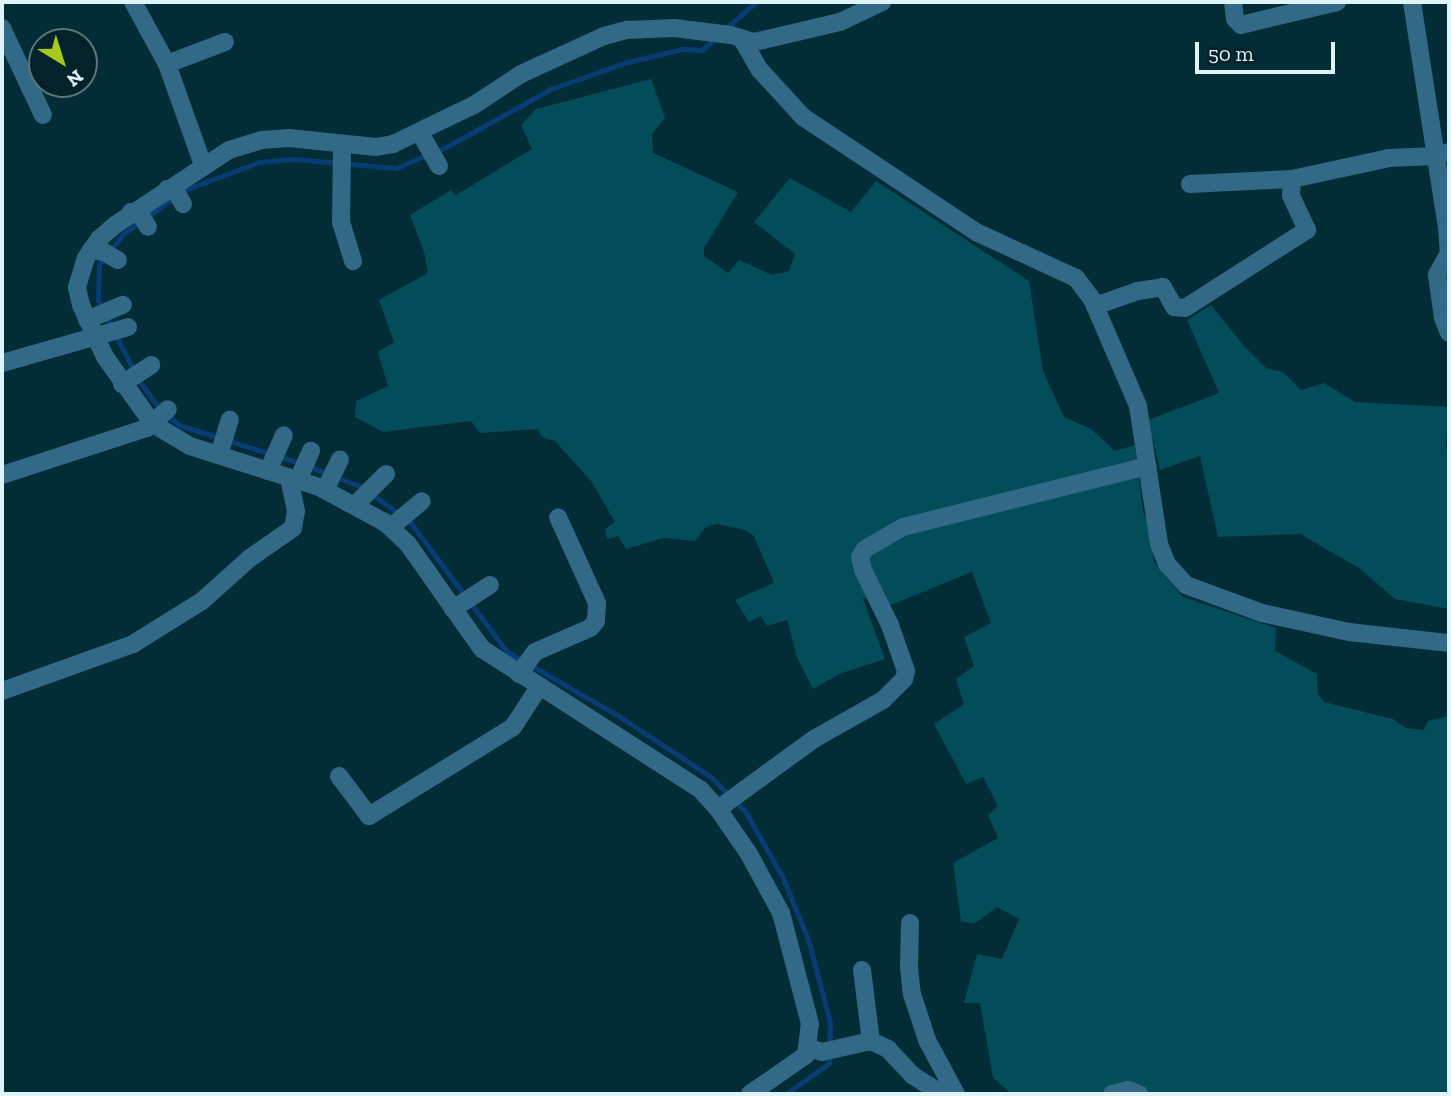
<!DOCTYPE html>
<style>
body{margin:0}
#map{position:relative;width:1451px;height:1096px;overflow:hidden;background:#022c36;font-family:"Zilla Slab",serif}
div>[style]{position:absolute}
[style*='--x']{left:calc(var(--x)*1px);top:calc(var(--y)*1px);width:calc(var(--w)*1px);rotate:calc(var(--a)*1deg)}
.green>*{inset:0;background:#034c5a}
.stream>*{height:5px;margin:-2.5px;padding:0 2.5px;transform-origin:2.5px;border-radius:2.5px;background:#073d74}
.minor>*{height:18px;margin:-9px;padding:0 9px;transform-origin:9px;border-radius:9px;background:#316987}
span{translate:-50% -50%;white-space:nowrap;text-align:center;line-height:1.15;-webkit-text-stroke:7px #042229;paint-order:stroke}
.frame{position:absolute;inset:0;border:4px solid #dff4f9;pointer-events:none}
.north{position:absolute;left:28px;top:28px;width:70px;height:70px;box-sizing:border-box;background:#042229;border:2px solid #5c767c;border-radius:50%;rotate:142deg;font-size:19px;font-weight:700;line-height:28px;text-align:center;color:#dff4f9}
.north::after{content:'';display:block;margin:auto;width:24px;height:32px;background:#a7c81f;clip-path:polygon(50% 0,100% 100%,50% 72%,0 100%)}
.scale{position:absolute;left:1195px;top:42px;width:140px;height:32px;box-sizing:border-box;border:4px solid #dff4f9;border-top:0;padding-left:9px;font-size:21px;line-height:24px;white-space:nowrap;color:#dff4f9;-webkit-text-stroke:5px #042229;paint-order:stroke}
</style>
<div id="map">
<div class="green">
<div style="clip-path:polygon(651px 79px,665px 118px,652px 134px,653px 153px,738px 192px,704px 248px,704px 256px,728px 273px,739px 260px,772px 275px,789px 271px,795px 254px,754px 222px,790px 178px,851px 212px,876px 181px,1029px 281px,1043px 371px,1064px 417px,1091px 429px,1115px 451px,1135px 445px,1143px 511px,1148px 526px,1163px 535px,1153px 555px,1154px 562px,1183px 597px,1276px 628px,1275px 651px,1317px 674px,1318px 693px,1324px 702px,1393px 719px,1406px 728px,1424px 730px,1428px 721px,1449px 716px,1449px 1094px,1012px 1094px,993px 1078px,980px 1003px,964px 1003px,977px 954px,1002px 959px,1019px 919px,997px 907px,974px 924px,961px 921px,953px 863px,998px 838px,988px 815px,998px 806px,983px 777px,966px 784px,934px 724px,964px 704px,956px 679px,974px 666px,964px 637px,991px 623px,972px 572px,888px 606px,884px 591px,863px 599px,885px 659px,839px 674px,813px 689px,797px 657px,787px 620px,767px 626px,761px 616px,749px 622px,735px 600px,774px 583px,754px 536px,745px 530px,717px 524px,706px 527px,695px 541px,664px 538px,626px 549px,618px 536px,607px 539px,605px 529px,615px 522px,591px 481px,555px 441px,542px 437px,538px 429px,480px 433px,471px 421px,383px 432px,355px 417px,356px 401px,388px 386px,378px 352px,394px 342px,379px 300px,428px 273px,424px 252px,410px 215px,451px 190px,456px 195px,532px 149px,521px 125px,536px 109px)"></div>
<div style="clip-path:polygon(1211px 305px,1244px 346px,1266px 368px,1283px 372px,1301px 390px,1324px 383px,1355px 402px,1449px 407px,1446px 445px,1449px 466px,1449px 609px,1395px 599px,1359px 568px,1300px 534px,1218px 537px,1200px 456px,1160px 470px,1148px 420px,1219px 393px,1187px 320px)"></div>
</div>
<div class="stream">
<div style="--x:724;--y:30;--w:43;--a:-41.2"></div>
<div style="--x:182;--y:191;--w:82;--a:-20.6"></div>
<div style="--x:259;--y:162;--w:35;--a:-5"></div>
<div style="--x:294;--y:159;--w:102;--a:5"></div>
<div style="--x:396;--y:168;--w:56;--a:-22.9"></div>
<div style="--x:448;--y:146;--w:118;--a:-29"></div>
<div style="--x:551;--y:89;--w:77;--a:-19.6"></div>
<div style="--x:624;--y:63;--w:60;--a:-13.6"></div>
<div style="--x:682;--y:49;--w:20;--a:3"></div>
<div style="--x:702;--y:50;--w:20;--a:-41"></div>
<div style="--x:175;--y:197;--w:64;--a:144.6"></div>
<div style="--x:123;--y:234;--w:39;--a:128"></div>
<div style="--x:99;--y:265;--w:35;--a:92"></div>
<div style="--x:98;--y:300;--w:91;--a:63.2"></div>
<div style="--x:139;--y:381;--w:38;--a:53"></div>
<div style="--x:162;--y:411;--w:22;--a:39"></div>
<div style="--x:179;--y:425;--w:130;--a:17.5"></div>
<div style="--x:303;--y:464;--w:63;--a:21.3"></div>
<div style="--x:362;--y:487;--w:59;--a:36.1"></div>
<div style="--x:410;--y:522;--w:161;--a:53.3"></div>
<div style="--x:506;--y:651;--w:125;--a:29.9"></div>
<div style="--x:614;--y:713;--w:116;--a:33.4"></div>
<div style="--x:711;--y:777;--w:48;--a:45"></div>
<div style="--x:745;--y:811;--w:77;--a:60.4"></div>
<div style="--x:783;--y:878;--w:69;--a:67.9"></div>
<div style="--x:809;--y:942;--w:84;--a:75.5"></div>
<div style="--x:830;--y:1023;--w:40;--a:91.4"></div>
<div style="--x:829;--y:1063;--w:53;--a:144.2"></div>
</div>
<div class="minor">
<div style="--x:133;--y:2;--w:71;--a:61.3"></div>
<div style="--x:167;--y:64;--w:107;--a:70.4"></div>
<div style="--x:1233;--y:2;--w:17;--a:83"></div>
<div style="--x:1235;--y:19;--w:8;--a:45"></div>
<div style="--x:1241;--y:25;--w:99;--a:-13.5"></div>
<div style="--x:1412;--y:2;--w:228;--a:81.2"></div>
<div style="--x:1447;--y:227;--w:26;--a:86"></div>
<div style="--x:1449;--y:253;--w:25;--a:119"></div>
<div style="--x:1437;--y:275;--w:43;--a:82.1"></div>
<div style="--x:1443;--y:318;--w:16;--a:68"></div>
<div style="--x:2;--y:28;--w:96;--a:64.8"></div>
<div style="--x:743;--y:41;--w:34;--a:60"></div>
<div style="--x:760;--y:70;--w:64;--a:47.5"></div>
<div style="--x:803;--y:117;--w:208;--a:33.6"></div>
<div style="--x:976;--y:232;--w:110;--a:24.7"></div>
<div style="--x:1076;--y:278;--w:26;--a:53"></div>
<div style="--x:1092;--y:299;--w:116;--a:66.7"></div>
<div style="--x:1138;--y:406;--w:140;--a:81.3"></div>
<div style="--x:1159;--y:544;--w:22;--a:68"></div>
<div style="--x:1167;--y:564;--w:28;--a:48"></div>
<div style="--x:1186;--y:585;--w:81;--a:20.2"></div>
<div style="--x:1262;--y:613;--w:89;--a:12.3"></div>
<div style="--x:1349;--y:632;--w:101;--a:6.3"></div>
<div style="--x:167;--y:64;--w:62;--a:-20.8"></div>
<div style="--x:420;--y:133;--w:38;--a:60"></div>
<div style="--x:342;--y:144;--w:78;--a:90.7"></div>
<div style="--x:341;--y:222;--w:41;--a:72.9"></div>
<div style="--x:1190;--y:184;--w:102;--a:-2.8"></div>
<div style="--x:1292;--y:179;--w:99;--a:-12.2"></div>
<div style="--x:1389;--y:158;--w:46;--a:-2.5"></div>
<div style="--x:1435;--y:156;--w:15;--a:-16"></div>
<div style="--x:167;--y:189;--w:9;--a:18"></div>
<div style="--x:176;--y:192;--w:14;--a:60"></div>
<div style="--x:131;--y:212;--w:9;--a:13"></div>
<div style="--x:140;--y:214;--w:15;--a:58"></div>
<div style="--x:91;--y:250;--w:13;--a:9"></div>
<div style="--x:104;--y:252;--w:16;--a:30"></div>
<div style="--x:1095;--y:306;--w:46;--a:-19.2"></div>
<div style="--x:1138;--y:291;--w:25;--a:-9"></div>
<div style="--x:1163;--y:287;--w:23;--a:61"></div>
<div style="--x:1174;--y:307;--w:11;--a:5"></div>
<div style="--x:1185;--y:308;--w:145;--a:-32.6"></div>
<div style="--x:1307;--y:230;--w:38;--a:-115"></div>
<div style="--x:1291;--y:195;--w:16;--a:-86"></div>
<div style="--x:87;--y:320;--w:39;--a:-23"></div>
<div style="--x:2;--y:363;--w:131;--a:-15.9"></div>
<div style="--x:122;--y:384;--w:35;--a:-33"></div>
<div style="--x:219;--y:455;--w:37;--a:-73"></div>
<div style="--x:268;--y:471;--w:39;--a:-66"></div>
<div style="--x:2;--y:475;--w:152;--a:-18"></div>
<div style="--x:147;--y:428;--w:28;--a:-42"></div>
<div style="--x:298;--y:480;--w:32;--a:-66"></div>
<div style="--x:325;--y:490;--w:34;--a:-64"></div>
<div style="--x:355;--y:505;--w:44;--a:-45"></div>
<div style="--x:391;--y:527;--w:40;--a:-40"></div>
<div style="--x:453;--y:609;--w:44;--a:-33"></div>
<div style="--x:519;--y:674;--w:27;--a:-54"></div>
<div style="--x:535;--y:652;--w:60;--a:-23.6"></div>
<div style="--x:590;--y:628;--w:9;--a:-49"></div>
<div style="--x:596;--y:621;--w:18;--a:-87"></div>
<div style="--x:597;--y:603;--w:94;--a:-114.4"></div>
<div style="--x:2;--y:691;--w:139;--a:-19.7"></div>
<div style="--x:133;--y:644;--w:81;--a:-31.9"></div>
<div style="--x:202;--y:601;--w:64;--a:-41.9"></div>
<div style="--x:250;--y:558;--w:52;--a:-34.9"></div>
<div style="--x:293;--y:528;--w:17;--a:-80"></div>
<div style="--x:296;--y:511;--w:34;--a:-102"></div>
<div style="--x:339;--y:776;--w:50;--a:53.1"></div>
<div style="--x:369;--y:816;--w:169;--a:-31.7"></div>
<div style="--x:513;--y:727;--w:48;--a:-57"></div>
<div style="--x:718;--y:809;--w:119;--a:-36.1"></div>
<div style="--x:814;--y:739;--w:79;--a:-29.5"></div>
<div style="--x:883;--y:700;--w:30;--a:-45"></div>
<div style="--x:904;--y:679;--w:8;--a:-76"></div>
<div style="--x:906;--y:671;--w:49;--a:-109.2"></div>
<div style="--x:890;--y:625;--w:61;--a:-116.1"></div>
<div style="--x:863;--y:570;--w:13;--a:-103"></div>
<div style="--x:860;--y:557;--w:9;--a:-58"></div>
<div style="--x:865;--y:549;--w:44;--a:-30.1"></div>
<div style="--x:903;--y:527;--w:252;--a:-14"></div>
<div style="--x:910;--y:923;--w:44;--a:91.3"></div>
<div style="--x:909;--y:967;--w:27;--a:84"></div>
<div style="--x:912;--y:994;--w:48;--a:71.9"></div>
<div style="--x:927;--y:1040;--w:61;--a:61.8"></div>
<div style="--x:862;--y:970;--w:72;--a:82.8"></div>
<div style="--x:809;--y:1048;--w:14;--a:17"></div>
<div style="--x:822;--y:1052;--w:50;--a:-12.7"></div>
<div style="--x:871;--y:1041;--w:19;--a:25"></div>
<div style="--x:888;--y:1049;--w:35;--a:47"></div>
<div style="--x:912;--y:1075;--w:36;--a:32"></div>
<div style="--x:750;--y:1094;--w:68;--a:-34.9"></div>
<div style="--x:806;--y:1055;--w:31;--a:-83"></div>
<div style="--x:810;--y:1024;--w:115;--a:-104.6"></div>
<div style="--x:781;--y:913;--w:67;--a:-118.5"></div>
<div style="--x:749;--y:854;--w:55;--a:-124.6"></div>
<div style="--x:718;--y:809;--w:25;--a:-132"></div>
<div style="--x:701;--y:790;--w:260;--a:-147.2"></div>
<div style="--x:482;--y:649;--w:128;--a:-125.2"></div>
<div style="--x:408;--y:544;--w:33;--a:-137"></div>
<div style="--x:384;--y:522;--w:74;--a:-151.7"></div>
<div style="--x:319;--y:487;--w:135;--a:-162.4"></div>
<div style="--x:190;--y:446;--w:43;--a:-149.3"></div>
<div style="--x:153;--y:424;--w:82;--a:-125.6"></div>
<div style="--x:105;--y:357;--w:57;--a:-114.8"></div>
<div style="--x:81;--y:305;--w:18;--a:-103"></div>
<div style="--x:77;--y:287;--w:30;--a:-73"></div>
<div style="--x:86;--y:258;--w:23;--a:-56"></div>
<div style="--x:99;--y:239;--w:21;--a:-41"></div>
<div style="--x:115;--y:225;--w:136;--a:-33.3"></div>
<div style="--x:229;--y:150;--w:34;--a:-17"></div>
<div style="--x:261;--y:140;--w:28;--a:-4"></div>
<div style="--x:289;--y:138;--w:87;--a:5.9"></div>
<div style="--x:376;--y:147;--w:17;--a:-10"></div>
<div style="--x:393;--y:144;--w:90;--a:-25.7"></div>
<div style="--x:474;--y:105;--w:56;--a:-33.4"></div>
<div style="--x:521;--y:74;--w:91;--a:-24.6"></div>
<div style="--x:604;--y:36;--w:24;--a:-15"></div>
<div style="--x:627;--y:30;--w:47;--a:-2.4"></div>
<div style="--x:674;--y:28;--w:57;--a:7"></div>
<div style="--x:731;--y:35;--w:24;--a:17"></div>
<div style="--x:754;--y:42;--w:88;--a:-13.1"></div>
<div style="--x:840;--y:22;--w:47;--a:-25.5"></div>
<div style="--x:1112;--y:1094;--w:16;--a:-14"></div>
<div style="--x:1128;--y:1090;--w:12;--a:20"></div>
</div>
<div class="frame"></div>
<div class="north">N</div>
<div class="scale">50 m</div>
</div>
